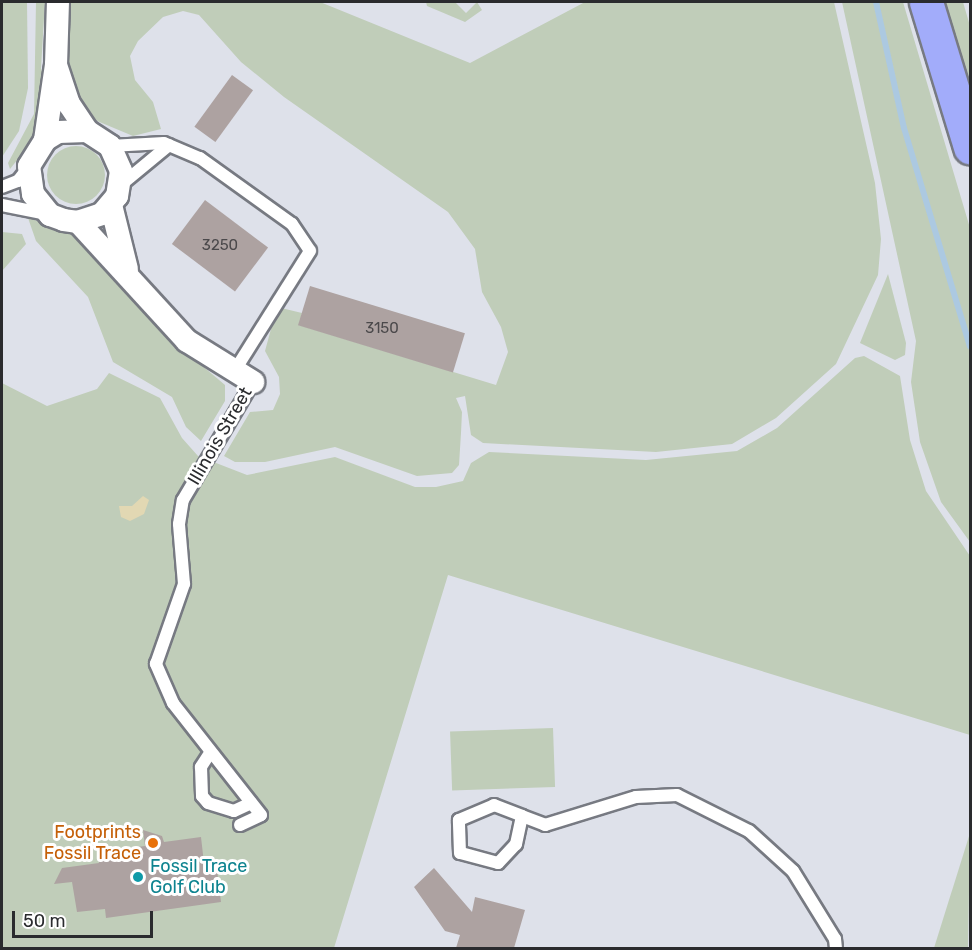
<!DOCTYPE html>
<style>
body{margin:0}
#map{position:relative;width:972px;height:950px;overflow:hidden;background:#dee1ea;font-family:Rubik,sans-serif}
div>[style]{position:absolute}
[style*='--x']{left:calc(var(--x)*1px);top:calc(var(--y)*1px);width:calc(var(--w)*1px);rotate:calc(var(--a)*1deg)}
.green>*{inset:0;background:#c0cdb9;transform-origin:0 0}
.round{border-radius:50%}
.sand>*{inset:0;background:#e2d8b3}
.stream>*{height:6px;margin:-3px;padding:0 3px;transform-origin:3px;border-radius:3px;background:#acc9e1}
.building>*{inset:0;background:#ada2a1;transform-origin:0 0}
.roads{filter:drop-shadow(2px 0 #777a82) drop-shadow(-2px 0 #777a82) drop-shadow(0 2px #777a82) drop-shadow(0 -2px #777a82)}
.service>*{height:12px;margin:-6px;padding:0 6px;transform-origin:6px;border-radius:6px;background:#fff}
.minor>*{height:22px;margin:-11px;padding:0 11px;transform-origin:11px;border-radius:11px;background:#fff}
.trunk>*{height:33px;margin:-16.5px;padding:0 16.5px;transform-origin:16.5px;border-radius:16.5px;background:#a2acfa}
.dots>*{width:16px;height:16px;translate:-50% -50%;box-sizing:border-box;border:3px solid #fff;border-radius:50%}
span{translate:-50% -50%;white-space:nowrap;text-align:center;line-height:1.15;-webkit-text-stroke:6px #fff;paint-order:stroke}
.number-label{font-size:15px;color:#4b494b}
.number-label span{-webkit-text-stroke-width:0}
.street-label{font-size:18px;color:#2a2b2e}
.food-label{font-size:18px;color:#c56008}
.right{translate:-100% -50%;text-align:right}
.culture-label{font-size:18px;color:#0d838f}
.left{translate:0 -50%;text-align:left}
.frame{position:absolute;inset:0;border:3px solid #2a2b2e;pointer-events:none}
.scale{position:absolute;left:12px;top:911px;width:141px;height:27px;box-sizing:border-box;border:3px solid #2a2b2e;border-top:0;padding-left:8px;font-size:18px;line-height:21px;white-space:nowrap;color:#2a2b2e;-webkit-text-stroke:4px #fff;paint-order:stroke}
</style>
<div id="map">
<div class="green">
<div style="clip-path:polygon(2px 2px,27px 2px,28px 88px,19px 131px,2px 157px)"></div>
<div style="clip-path:polygon(36px 2px,45px 2px,41px 68px,45px 82px,34px 139px,10px 169px,8px 163px,34px 114px)"></div>
<div style="clip-path:polygon(65px 2px,320px 2px,470px 63px,585px 2px,834px 2px,875px 183px,881px 239px,878px 275px,836px 364px,776px 418px,732px 444px,656px 452px,483px 443px,471px 435px,465px 396px,456px 398px,462px 412px,461px 433px,459px 465px,452px 473px,417px 476px,335px 447px,265px 462px,235px 462px,224px 456px,250px 412px,273px 410px,280px 394px,279px 377px,265px 351px,277px 307px,302px 313px,299px 325px,496px 385px,508px 352px,501px 327px,482px 292px,475px 249px,448px 212px,284px 97px,241px 62px,199px 15px,183px 11px,163px 17px,138px 41px,130px 56px,135px 80px,153px 102px,161px 129px,133px 136px,90px 118px,78px 104px,65px 63px)"></div>
<div style="clip-path:polygon(426px 2px,455px 2px,466px 13px,477px 2px,482px 10px,465px 22px,427px 6px)"></div>
<div style="clip-path:polygon(842px 2px,903px 2px,970px 228px,970px 542px,941px 502px,920px 442px,911px 382px,916px 341px)"></div>
<div style="clip-path:polygon(935px 2px,963px 2px,970px 26px,970px 115px)"></div>
<div class="round" style="left:47px;top:146px;width:58px;height:58px"></div>
<div style="clip-path:polygon(28px 218px,73px 232px,160px 330px,225px 385px,225px 401px,201px 441px,186px 427px,172px 397px,113px 362px,88px 297px,36px 241px)"></div>
<div style="clip-path:polygon(2px 232px,22px 234px,26px 244px,2px 271px)"></div>
<div style="clip-path:polygon(888px 274px,906px 343px,905px 355px,895px 360px,860px 343px)"></div>
<div style="clip-path:polygon(864px 356px,900px 376px,910px 440px,926px 491px,970px 556px,970px 735px,448px 575px,334px 948px,2px 948px,2px 383px,47px 406px,97px 389px,109px 373px,160px 398px,182px 438px,198px 456px,247px 475px,335px 457px,415px 487px,436px 487px,463px 481px,471px 463px,489px 452px,646px 460px,737px 451px,777px 428px,855px 358px)"></div>
<div style="left:553px;top:728px;width:59px;height:103px;rotate:88deg"></div>
<div style="clip-path:polygon(970px 833px,968px 948px,934px 948px)"></div>
</div>
<div class="sand">
<div style="clip-path:polygon(143px 496px,149px 500px,144px 514px,130px 521px,121px 517px,119px 506px,132px 506px)"></div>
</div>
<div class="stream">
<div style="--x:876;--y:2;--w:129;--a:77.5"></div>
<div style="--x:904;--y:128;--w:228;--a:73.2"></div>
</div>
<div class="building">
<div style="left:232px;top:75px;width:26px;height:64px;rotate:36deg"></div>
<div style="left:205px;top:200px;width:79px;height:55px;rotate:37deg"></div>
<div style="left:310px;top:286px;width:162px;height:41px;rotate:17deg"></div>
<div style="clip-path:polygon(143px 830px,162px 836px,164px 842px,201px 837px,205px 872px,217px 870px,221px 902px,106px 918px,105px 909px,77px 912px,72px 882px,54px 884px,62px 868px,99px 863px,97px 852px,145px 846px)"></div>
<div style="clip-path:polygon(434px 868px,472px 912px,475px 897px,525px 910px,514px 948px,456px 948px,460px 935px,445px 931px,414px 887px)"></div>
</div>
<div class="roads">
<div class="service">
<div style="--x:110;--y:146;--w:54;--a:-3.2"></div>
<div style="--x:164;--y:143;--w:39;--a:23"></div>
<div style="--x:200;--y:158;--w:113;--a:35.7"></div>
<div style="--x:292;--y:224;--w:32;--a:56"></div>
<div style="--x:310;--y:251;--w:141;--a:122.2"></div>
<div style="--x:122;--y:184;--w:61;--a:-39.7"></div>
<div style="--x:2;--y:187;--w:17;--a:-21"></div>
<div style="--x:18;--y:181;--w:18;--a:-52"></div>
<div style="--x:2;--y:205;--w:46;--a:11.3"></div>
<div style="--x:210;--y:753;--w:17;--a:123"></div>
<div style="--x:201;--y:767;--w:29;--a:88"></div>
<div style="--x:202;--y:796;--w:9;--a:49"></div>
<div style="--x:208;--y:803;--w:27;--a:17"></div>
<div style="--x:234;--y:811;--w:19;--a:-25"></div>
<div style="--x:522;--y:816;--w:29;--a:102"></div>
<div style="--x:516;--y:844;--w:26;--a:133"></div>
<div style="--x:498;--y:863;--w:39;--a:-165"></div>
<div style="--x:460;--y:853;--w:33;--a:-92"></div>
<div style="--x:459;--y:820;--w:38;--a:-23"></div>
<div style="--x:494;--y:805;--w:30;--a:21"></div>
<div style="--x:522;--y:816;--w:25;--a:21"></div>
<div style="--x:545;--y:825;--w:95;--a:-17.1"></div>
<div style="--x:636;--y:797;--w:41;--a:-2.8"></div>
<div style="--x:677;--y:795;--w:80;--a:26.6"></div>
<div style="--x:749;--y:831;--w:59;--a:42.3"></div>
<div style="--x:793;--y:871;--w:80;--a:58.3"></div>
<div style="--x:835;--y:939;--w:9;--a:84"></div>
<div style="--x:240;--y:825;--w:23;--a:-25"></div>
<div style="--x:261;--y:815;--w:142;--a:-128.2"></div>
<div style="--x:173;--y:703;--w:43;--a:-113.6"></div>
<div style="--x:156;--y:664;--w:85;--a:-70.7"></div>
<div style="--x:184;--y:584;--w:60;--a:-94.8"></div>
<div style="--x:179;--y:524;--w:24;--a:-81"></div>
<div style="--x:183;--y:500;--w:137;--a:-59.3"></div>
</div>
<div class="minor">
<div style="--x:56;--y:65;--w:41;--a:71.6"></div>
<div style="--x:69;--y:104;--w:32;--a:56"></div>
<div style="--x:87;--y:131;--w:27;--a:33"></div>
<div style="--x:110;--y:146;--w:27;--a:66"></div>
<div style="--x:121;--y:171;--w:25;--a:99"></div>
<div style="--x:117;--y:196;--w:23;--a:130"></div>
<div style="--x:102;--y:214;--w:25;--a:162"></div>
<div style="--x:78;--y:222;--w:14;--a:-172"></div>
<div style="--x:64;--y:220;--w:15;--a:-160"></div>
<div style="--x:50;--y:215;--w:27;--a:-129"></div>
<div style="--x:33;--y:194;--w:28;--a:-98"></div>
<div style="--x:29;--y:166;--w:31;--a:-58"></div>
<div style="--x:45;--y:140;--w:15;--a:-32"></div>
<div style="--x:58;--y:132;--w:29;--a:-2"></div>
<div style="--x:45;--y:140;--w:76;--a:-81.7"></div>
<div style="--x:56;--y:65;--w:63;--a:-88.2"></div>
<div style="--x:111;--y:205;--w:66;--a:76"></div>
<div style="--x:78;--y:222;--w:161;--a:47.5"></div>
<div style="--x:187;--y:341;--w:78;--a:31.8"></div>
</div>
<div class="trunk">
<div style="--x:926;--y:2;--w:152;--a:73.1"></div>
</div>
</div>
<div class="dots">
<div style="left:153px;top:843px;background:#e8710a"></div>
<div style="left:138px;top:877px;background:#0f9aa8"></div>
</div>
<div class="number-label">
<span style="left:220px;top:246px">3250</span>
<span style="left:382px;top:329px">3150</span>
</div>
<div class="street-label">
<span style="left:220px;top:436px;rotate:-60deg">Illinois Street</span>
</div>
<div class="food-label">
<span class="right" style="left:141px;top:843px">Footprints<br>Fossil Trace</span>
</div>
<div class="culture-label">
<span class="left" style="left:150px;top:877px">Fossil Trace<br>Golf Club</span>
</div>
<div class="frame"></div>
<div class="scale">50 m</div>
</div>
